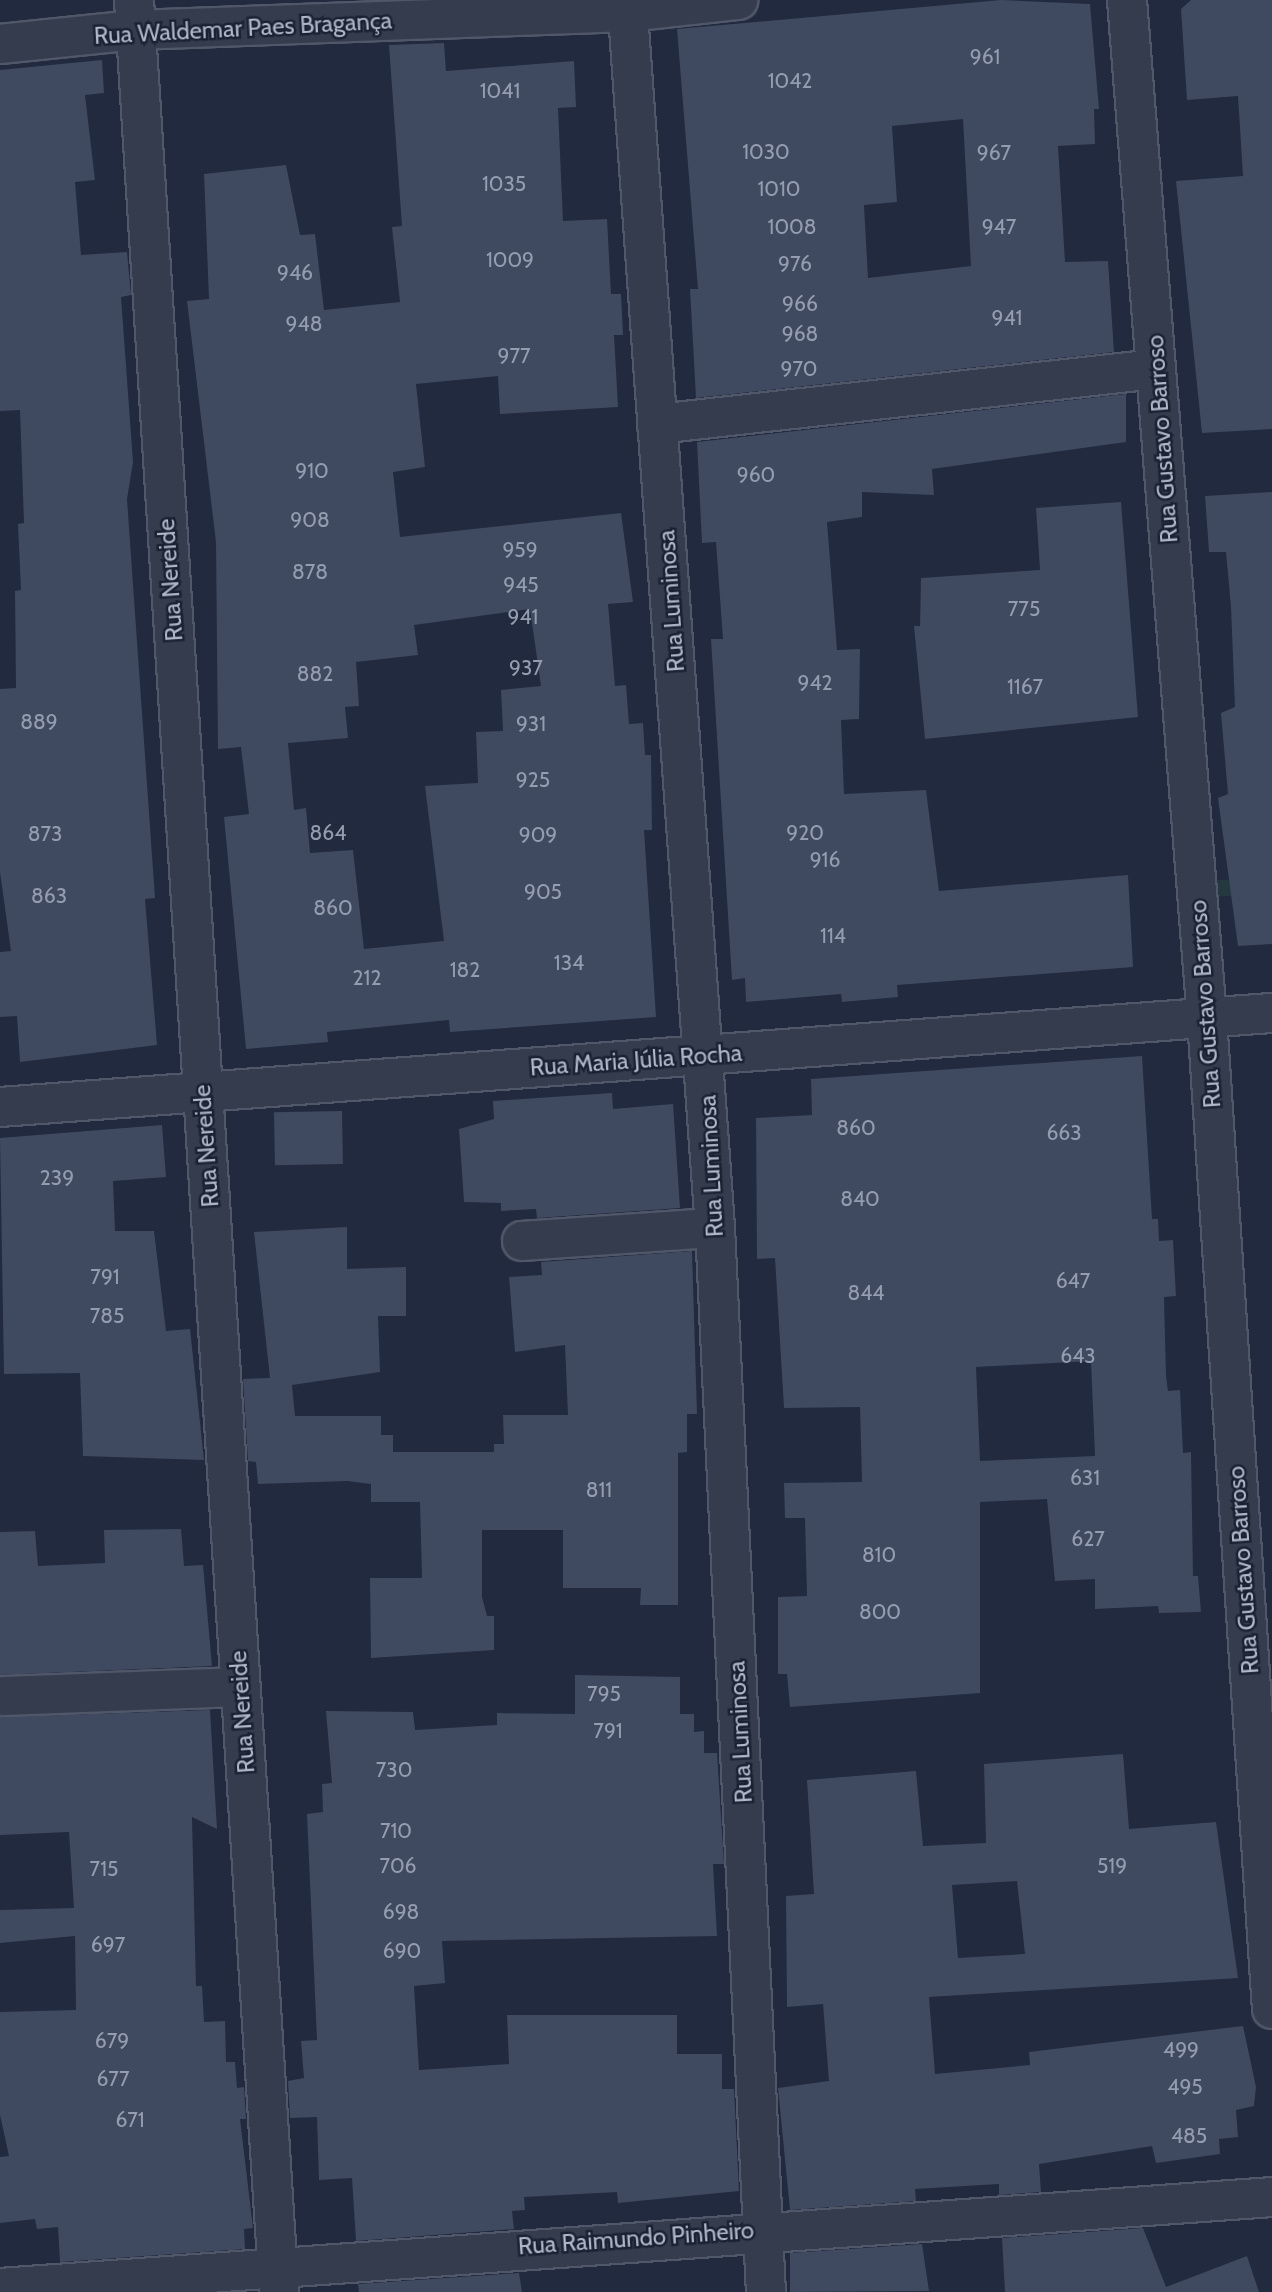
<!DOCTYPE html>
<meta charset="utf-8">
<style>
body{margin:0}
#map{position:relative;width:1272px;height:2292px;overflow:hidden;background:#212a3e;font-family:Cabin,sans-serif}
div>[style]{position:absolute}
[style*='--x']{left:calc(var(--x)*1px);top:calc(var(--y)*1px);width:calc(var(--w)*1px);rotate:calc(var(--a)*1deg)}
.green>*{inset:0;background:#23393f;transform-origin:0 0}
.building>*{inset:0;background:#3f4960;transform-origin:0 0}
.roads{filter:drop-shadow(2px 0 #505768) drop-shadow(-2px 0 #505768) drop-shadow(0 2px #505768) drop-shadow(0 -2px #505768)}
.minor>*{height:38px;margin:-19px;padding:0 19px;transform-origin:19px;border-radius:19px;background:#353c4e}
span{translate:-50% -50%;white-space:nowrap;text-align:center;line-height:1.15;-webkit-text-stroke:5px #1a2232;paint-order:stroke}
.number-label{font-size:21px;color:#949caf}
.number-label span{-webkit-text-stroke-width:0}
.street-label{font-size:24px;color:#b0b7c9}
</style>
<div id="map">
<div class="green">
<div style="left:1272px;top:880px;width:16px;height:58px;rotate:90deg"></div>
</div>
<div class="building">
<div style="clip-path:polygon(evenodd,1001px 0,1090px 4px,1099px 109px,1094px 109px,1095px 144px,1058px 146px,1065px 262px,1108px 261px,1114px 352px,696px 398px,690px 289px,698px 289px,677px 29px,1001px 0,963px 119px,971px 266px,868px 278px,864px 205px,897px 202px,892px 126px,963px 119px)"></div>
<div style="clip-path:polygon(1191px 0,1272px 0,1272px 429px,1202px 433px,1176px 181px,1243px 176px,1238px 96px,1187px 100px,1181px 9px)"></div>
<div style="clip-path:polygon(evenodd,444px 43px,446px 71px,574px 61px,576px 107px,558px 108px,563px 221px,607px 219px,611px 294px,621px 294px,623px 335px,614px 335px,618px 407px,500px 414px,498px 376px,416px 384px,425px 467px,393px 472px,400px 537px,621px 513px,633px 602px,608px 604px,615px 686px,626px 685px,629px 724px,643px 723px,645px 755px,651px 755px,652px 830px,644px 830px,656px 1017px,450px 1032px,449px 1020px,327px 1032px,328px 1042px,246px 1049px,224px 817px,249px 814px,241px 747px,218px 749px,216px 542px,187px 301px,209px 299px,204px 174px,286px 165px,300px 235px,315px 234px,324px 310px,400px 302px,392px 227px,402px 226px,389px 45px,444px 43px,530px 609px,541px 686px,501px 690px,503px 731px,476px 732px,478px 783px,425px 786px,444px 941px,364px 949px,353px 850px,310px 853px,306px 808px,294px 810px,288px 743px,348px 738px,345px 707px,359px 706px,356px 662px,418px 655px,414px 625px,530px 609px)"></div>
<div style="clip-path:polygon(102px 60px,104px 93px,85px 95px,95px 180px,75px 182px,81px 255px,127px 252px,131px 295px,121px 297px,133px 462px,127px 499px,155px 898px,145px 899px,157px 1045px,20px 1062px,17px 1016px,0 1017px,0 952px,11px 951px,0 872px,0 689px,16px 688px,15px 591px,21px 590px,18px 524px,24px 523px,20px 410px,0 411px,0 70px)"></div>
<div style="clip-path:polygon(1126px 394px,1126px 442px,932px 469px,934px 495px,862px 492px,862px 517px,827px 522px,837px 650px,860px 649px,859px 719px,841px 720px,844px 794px,926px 790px,939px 891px,1128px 875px,1133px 967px,897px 985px,898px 997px,842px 1002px,841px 994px,746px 1002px,745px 978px,732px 980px,711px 639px,723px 639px,716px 542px,702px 543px,697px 442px)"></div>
<div style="clip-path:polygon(1272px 492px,1272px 944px,1238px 946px,1218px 798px,1228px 794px,1221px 713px,1235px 707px,1231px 607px,1226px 552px,1209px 552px,1205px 496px)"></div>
<div style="clip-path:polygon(1121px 502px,1138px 717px,925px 739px,914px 626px,920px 626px,921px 578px,1040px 570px,1036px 508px)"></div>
<div style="clip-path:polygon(evenodd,1142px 1056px,1152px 1219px,1158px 1219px,1159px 1241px,1173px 1240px,1176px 1296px,1164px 1297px,1166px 1376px,1168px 1391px,1180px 1390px,1183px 1453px,1191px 1452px,1193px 1576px,1198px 1576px,1201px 1612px,1159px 1613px,1158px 1606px,1095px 1609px,1095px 1579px,1055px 1581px,1047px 1499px,980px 1502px,980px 1693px,790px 1707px,787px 1674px,778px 1674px,778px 1597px,807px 1596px,805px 1518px,785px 1518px,784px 1483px,862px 1482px,860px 1407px,784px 1408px,775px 1258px,757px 1259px,756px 1118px,812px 1115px,811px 1079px,1142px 1056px,1091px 1361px,1095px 1456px,980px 1461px,976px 1367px,1091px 1361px)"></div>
<div style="clip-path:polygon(612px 1093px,613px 1109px,673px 1104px,680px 1208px,537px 1218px,536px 1209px,501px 1211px,501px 1203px,464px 1202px,459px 1129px,494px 1119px,493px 1101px)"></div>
<div style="left:342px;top:1111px;width:53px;height:68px;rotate:89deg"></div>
<div style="clip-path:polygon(162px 1125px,166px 1177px,113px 1181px,115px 1231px,154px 1231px,166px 1331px,190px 1329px,204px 1460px,83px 1456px,80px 1373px,4px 1374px,0 1138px)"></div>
<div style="clip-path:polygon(347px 1227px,347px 1269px,406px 1267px,406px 1316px,378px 1316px,380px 1372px,292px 1385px,295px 1416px,381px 1416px,381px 1435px,393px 1435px,393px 1452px,494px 1452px,494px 1444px,504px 1444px,503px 1415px,568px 1415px,565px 1345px,515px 1352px,509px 1277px,542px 1275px,541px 1262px,692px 1251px,697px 1414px,687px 1414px,687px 1452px,678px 1453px,678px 1605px,640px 1605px,641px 1588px,563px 1588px,563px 1530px,482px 1530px,482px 1597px,487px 1616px,494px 1616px,494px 1650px,371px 1658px,370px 1578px,422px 1578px,420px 1502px,371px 1502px,371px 1484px,347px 1481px,258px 1484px,256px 1462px,248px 1461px,243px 1379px,270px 1378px,254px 1232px)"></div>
<div style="clip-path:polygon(181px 1529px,184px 1566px,203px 1565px,212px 1666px,0 1675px,0 1532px,35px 1531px,38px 1566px,105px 1563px,104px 1530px)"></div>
<div style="clip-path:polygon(575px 1675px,680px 1677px,680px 1714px,694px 1714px,694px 1732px,704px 1731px,704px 1753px,717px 1753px,724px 1864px,713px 1864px,717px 1936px,442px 1941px,445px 1983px,414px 1986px,419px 2070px,509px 2064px,507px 2015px,677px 2015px,677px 2054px,722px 2054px,722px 2089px,734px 2089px,739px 2191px,618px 2203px,617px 2192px,524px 2197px,525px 2210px,512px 2211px,514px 2229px,356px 2241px,352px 2178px,319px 2180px,317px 2117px,290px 2118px,288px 2081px,304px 2078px,301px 2041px,317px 2040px,307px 1814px,323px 1812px,322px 1784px,332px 1783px,326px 1711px,413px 1712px,415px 1730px,497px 1725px,497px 1713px,575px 1714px)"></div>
<div style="clip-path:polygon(210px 1710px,217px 1829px,192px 1817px,196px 1986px,202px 1986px,204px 2022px,225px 2021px,226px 2062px,235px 2062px,237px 2088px,244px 2087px,246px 2119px,240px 2119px,253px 2228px,244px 2229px,245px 2249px,60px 2262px,58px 2227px,37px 2229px,35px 2219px,0 2223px,0 2157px,9px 2156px,0 2115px,0 2012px,76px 2010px,75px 1936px,0 1943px,0 1910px,74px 1908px,69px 1832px,0 1835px,0 1717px)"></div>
<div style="clip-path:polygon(evenodd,1123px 1754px,1129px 1829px,1216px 1822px,1238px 1978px,929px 1997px,935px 2074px,1030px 2065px,1029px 2052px,1243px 2026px,1256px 2087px,1254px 2106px,1236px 2110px,1238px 2137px,1219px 2139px,1220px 2154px,1156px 2163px,1152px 2146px,1039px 2164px,1041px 2192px,999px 2195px,999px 2184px,915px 2189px,916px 2201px,790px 2210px,778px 2088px,829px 2081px,823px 2004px,787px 2007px,786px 1896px,814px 1894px,807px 1780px,916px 1771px,923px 1846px,986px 1843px,984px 1764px,1123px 1754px,1017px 1881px,1025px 1954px,958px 1958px,952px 1885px,1017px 1881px)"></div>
<div style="clip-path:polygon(1143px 2228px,1166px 2287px,1247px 2256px,1259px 2292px,1005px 2292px,1002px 2238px)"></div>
<div style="clip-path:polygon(922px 2244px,929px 2291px,790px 2292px,790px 2253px)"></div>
<div style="clip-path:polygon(519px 2273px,522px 2292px,359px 2292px,358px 2284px)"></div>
</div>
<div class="roads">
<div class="minor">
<div style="--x:134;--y:0;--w:2297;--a:86.38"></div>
<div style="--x:627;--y:0;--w:1231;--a:85.9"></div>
<div style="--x:715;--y:1228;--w:1065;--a:87.26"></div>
<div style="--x:1127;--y:0;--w:1021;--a:85.51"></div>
<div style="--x:1207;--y:1018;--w:993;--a:86.25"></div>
<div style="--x:0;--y:44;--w:136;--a:-5.9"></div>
<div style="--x:135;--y:30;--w:493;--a:-2.1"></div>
<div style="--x:628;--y:12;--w:111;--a:-6.2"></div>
<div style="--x:657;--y:424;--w:502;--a:-6.29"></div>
<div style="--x:0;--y:1107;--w:1275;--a:-4.23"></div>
<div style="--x:522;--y:1241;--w:193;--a:-3.9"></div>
<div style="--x:3;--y:1696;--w:237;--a:-2.2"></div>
<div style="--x:0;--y:2288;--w:1275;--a:-4.09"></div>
</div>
</div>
<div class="number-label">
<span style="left:985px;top:57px">961</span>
<span style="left:790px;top:81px">1042</span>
<span style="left:500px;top:91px">1041</span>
<span style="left:766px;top:152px">1030</span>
<span style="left:994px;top:153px">967</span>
<span style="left:504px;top:184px">1035</span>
<span style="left:779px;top:189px">1010</span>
<span style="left:792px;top:227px">1008</span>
<span style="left:999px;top:227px">947</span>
<span style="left:510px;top:260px">1009</span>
<span style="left:795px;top:264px">976</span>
<span style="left:295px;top:273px">946</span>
<span style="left:800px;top:304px">966</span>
<span style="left:1007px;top:318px">941</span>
<span style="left:304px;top:324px">948</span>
<span style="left:800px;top:334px">968</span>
<span style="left:514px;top:356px">977</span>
<span style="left:799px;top:369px">970</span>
<span style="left:312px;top:471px">910</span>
<span style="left:756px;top:475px">960</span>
<span style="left:310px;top:520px">908</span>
<span style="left:520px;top:550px">959</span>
<span style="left:310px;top:572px">878</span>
<span style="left:521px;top:585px">945</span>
<span style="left:1024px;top:609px">775</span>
<span style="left:523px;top:617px">941</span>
<span style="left:526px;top:668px">937</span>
<span style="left:315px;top:674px">882</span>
<span style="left:815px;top:683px">942</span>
<span style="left:1025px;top:687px">1167</span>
<span style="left:39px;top:722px">889</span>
<span style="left:531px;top:724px">931</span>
<span style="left:533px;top:780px">925</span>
<span style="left:328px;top:833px">864</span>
<span style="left:805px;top:833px">920</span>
<span style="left:45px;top:834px">873</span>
<span style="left:538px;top:835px">909</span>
<span style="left:825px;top:860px">916</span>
<span style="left:543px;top:892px">905</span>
<span style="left:49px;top:896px">863</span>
<span style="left:333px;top:908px">860</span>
<span style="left:833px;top:936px">114</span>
<span style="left:569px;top:963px">134</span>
<span style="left:465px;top:970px">182</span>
<span style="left:367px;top:978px">212</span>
<span style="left:856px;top:1128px">860</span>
<span style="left:1064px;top:1133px">663</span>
<span style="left:57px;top:1178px">239</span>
<span style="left:860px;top:1199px">840</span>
<span style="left:105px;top:1277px">791</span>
<span style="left:1073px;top:1281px">647</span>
<span style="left:866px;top:1293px">844</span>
<span style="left:107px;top:1316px">785</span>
<span style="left:1078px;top:1356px">643</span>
<span style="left:1085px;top:1478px">631</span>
<span style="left:599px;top:1490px">811</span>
<span style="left:1088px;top:1539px">627</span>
<span style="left:879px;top:1555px">810</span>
<span style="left:880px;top:1612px">800</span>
<span style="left:604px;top:1694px">795</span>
<span style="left:608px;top:1731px">791</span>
<span style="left:394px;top:1770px">730</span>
<span style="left:396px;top:1831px">710</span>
<span style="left:398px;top:1866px">706</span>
<span style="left:1112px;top:1866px">519</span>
<span style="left:104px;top:1869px">715</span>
<span style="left:401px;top:1912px">698</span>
<span style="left:108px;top:1945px">697</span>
<span style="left:402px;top:1951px">690</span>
<span style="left:112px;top:2041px">679</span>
<span style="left:1181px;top:2050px">499</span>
<span style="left:113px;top:2079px">677</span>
<span style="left:1185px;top:2087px">495</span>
<span style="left:130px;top:2120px">671</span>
<span style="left:1189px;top:2136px">485</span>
</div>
<div class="street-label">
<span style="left:243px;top:28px;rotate:-3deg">Rua Waldemar Paes Bragança</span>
<span style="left:1162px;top:439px;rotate:-94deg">Rua Gustavo Barroso</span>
<span style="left:170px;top:580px;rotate:-94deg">Rua Nereide</span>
<span style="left:671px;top:601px;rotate:-94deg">Rua Luminosa</span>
<span style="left:1205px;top:1004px;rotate:-94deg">Rua Gustavo Barroso</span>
<span style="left:636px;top:1060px;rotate:-4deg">Rua Maria Júlia Rocha</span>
<span style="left:206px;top:1146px;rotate:-94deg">Rua Nereide</span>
<span style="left:711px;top:1166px;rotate:-93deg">Rua Luminosa</span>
<span style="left:1243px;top:1570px;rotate:-94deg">Rua Gustavo Barroso</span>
<span style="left:242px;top:1712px;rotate:-94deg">Rua Nereide</span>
<span style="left:740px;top:1732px;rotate:-93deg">Rua Luminosa</span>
<span style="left:636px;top:2238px;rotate:-4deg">Rua Raimundo Pinheiro</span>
</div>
</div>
